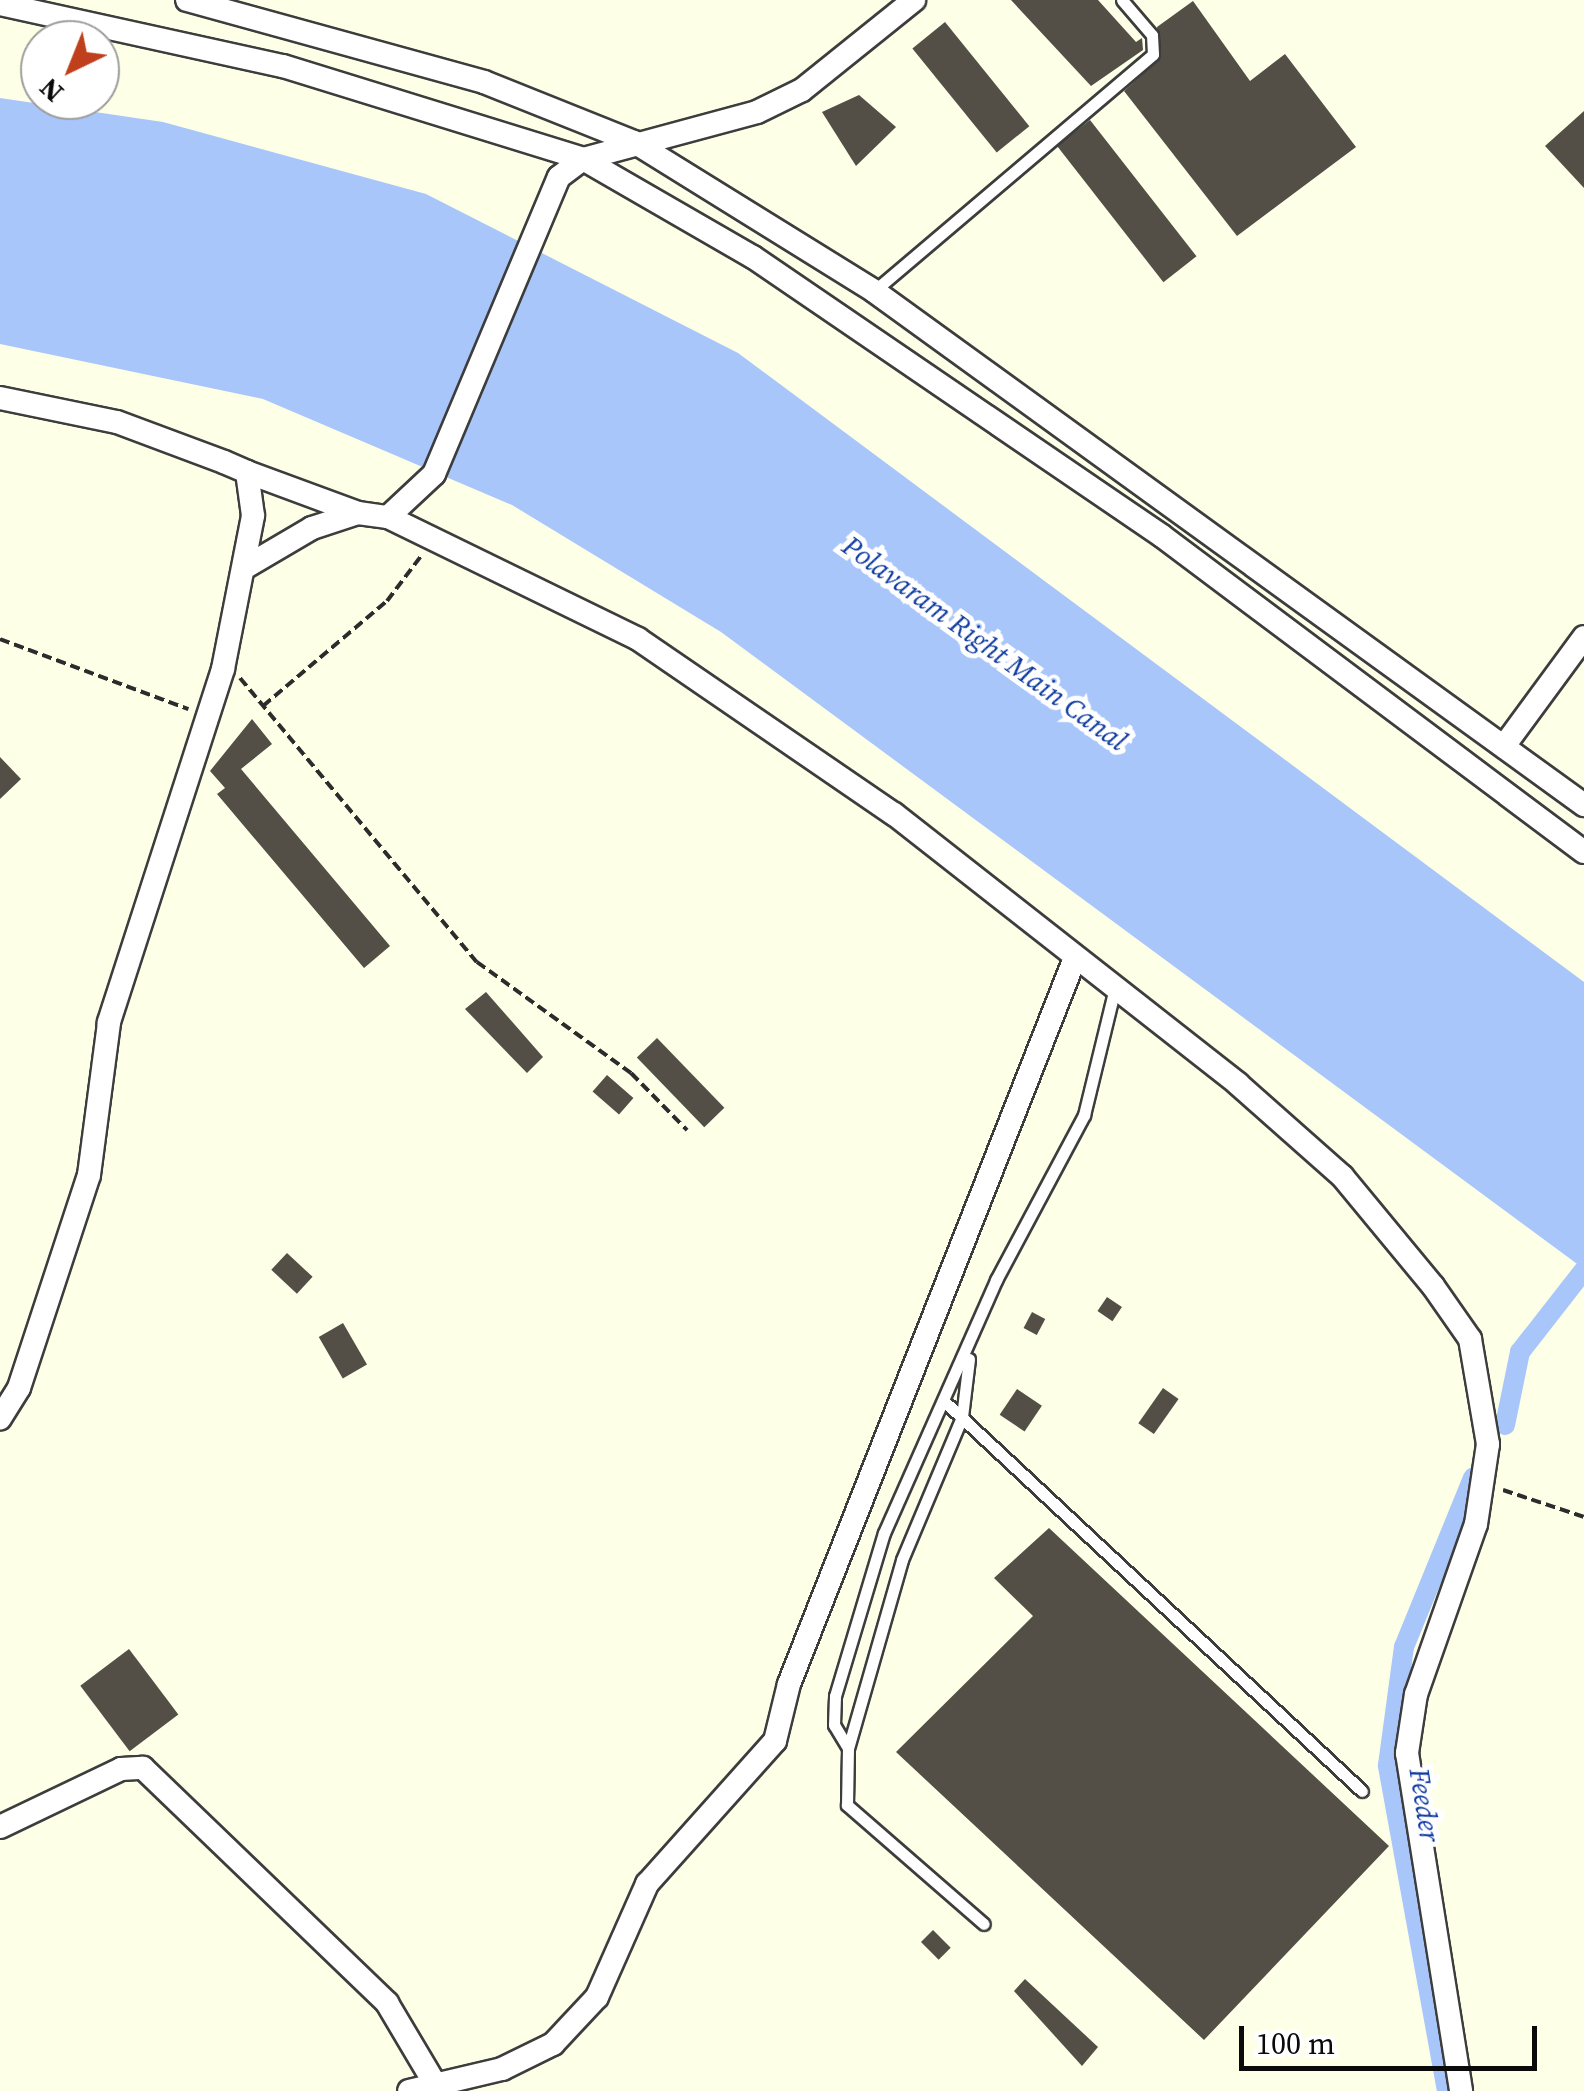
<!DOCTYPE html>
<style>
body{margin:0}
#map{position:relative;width:1584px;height:2091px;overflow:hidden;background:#fdffe7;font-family:"Source Serif 4",serif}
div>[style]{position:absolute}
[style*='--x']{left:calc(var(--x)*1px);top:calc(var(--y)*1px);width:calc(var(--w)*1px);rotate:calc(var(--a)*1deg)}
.water>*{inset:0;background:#a8c6fa}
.canal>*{height:20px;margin:-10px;padding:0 10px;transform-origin:10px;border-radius:10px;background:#a8c6fa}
.building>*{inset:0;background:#534e46;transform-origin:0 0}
.path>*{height:4px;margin-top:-2px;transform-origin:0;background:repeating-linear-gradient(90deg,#2c2c2c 0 10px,transparent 0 15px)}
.roads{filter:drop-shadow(2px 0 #3d3d3d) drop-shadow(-2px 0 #3d3d3d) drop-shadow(0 2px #3d3d3d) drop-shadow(0 -2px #3d3d3d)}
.lane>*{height:11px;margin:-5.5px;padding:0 5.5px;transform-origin:5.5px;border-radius:5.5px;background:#fff}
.street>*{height:22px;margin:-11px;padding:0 11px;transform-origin:11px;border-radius:11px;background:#fff}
span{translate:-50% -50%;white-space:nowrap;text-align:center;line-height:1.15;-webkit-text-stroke:10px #fff;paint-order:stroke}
.water-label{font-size:28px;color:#0e3aa1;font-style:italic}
.north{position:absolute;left:20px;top:20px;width:100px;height:100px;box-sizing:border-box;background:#fff;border:2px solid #9d9d9d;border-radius:50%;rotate:223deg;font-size:28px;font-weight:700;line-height:40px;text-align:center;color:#0a0a0a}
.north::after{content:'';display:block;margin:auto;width:35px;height:45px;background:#c03f1c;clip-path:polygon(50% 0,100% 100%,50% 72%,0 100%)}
.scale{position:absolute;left:1239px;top:2026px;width:298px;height:45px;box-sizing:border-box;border:5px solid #0a0a0a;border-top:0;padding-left:12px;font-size:30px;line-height:35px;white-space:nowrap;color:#0a0a0a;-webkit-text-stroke:8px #fff;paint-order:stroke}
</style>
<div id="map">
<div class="water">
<div style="clip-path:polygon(0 98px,163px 122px,426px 194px,738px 353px,1584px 982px,1584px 1269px,721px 632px,512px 505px,263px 399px,0 344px)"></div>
</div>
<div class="canal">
<div style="--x:1505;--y:1425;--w:75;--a:-78.4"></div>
<div style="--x:1520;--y:1352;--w:104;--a:-52"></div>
<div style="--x:1447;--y:2091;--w:331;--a:-100.3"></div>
<div style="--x:1388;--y:1765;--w:119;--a:-82.3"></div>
<div style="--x:1404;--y:1647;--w:183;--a:-67.8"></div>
</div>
<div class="building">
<div style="clip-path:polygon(1011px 0,1098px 0,1136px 42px,1142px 38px,1143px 50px,1091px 86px)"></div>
<div style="clip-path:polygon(1193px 1px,1250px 81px,1285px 54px,1356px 147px,1237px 236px,1124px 91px,1161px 58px,1157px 27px)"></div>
<div style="left:945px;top:22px;width:134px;height:42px;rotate:51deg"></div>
<div style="clip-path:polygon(859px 95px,896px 127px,856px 166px,822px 112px)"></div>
<div style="clip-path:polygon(1584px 111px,1584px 188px,1545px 146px)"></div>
<div style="left:1090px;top:120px;width:173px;height:42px;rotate:52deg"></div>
<div style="clip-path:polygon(252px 719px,272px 744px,241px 769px,390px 946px,364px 968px,217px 794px,225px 788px,210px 771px)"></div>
<div style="clip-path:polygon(0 757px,21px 779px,0 799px)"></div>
<div style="clip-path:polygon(486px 992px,543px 1057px,527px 1073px,465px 1009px)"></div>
<div style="left:657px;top:1038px;width:97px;height:28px;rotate:46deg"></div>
<div style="left:607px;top:1075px;width:35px;height:22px;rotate:41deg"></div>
<div style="left:287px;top:1253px;width:35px;height:23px;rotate:43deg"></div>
<div style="left:1107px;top:1297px;width:18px;height:17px;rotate:34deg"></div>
<div style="left:1032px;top:1312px;width:15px;height:18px;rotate:28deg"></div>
<div style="left:343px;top:1323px;width:48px;height:28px;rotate:60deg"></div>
<div style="left:1163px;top:1388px;width:19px;height:43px;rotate:35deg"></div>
<div style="left:1017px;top:1389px;width:30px;height:31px;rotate:34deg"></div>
<div style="clip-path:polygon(1049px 1528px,1389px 1846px,1204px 2040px,896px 1752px,1033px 1616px,994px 1578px)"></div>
<div style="left:129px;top:1649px;width:82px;height:61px;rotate:53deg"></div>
<div style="left:933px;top:1930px;width:25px;height:17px;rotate:45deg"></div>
<div style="clip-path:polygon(1025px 1979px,1098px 2047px,1082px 2066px,1014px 1991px)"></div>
</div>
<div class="path">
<div style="--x:0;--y:639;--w:201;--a:20.4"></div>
<div style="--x:240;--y:678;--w:370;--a:50.2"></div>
<div style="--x:477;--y:962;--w:190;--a:35.8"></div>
<div style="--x:631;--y:1073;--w:80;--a:45.5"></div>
<div style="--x:263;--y:706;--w:162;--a:-40.3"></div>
<div style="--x:387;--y:601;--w:56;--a:-52.9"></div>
<div style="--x:1503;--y:1490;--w:85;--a:18.4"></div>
</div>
<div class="roads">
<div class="lane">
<div style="--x:874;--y:291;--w:366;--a:-40.3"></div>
<div style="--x:1153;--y:54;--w:19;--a:-93"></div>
<div style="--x:1152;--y:35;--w:46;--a:-130.6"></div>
<div style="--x:969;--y:1359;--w:58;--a:96.9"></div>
<div style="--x:962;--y:1417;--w:155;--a:112.8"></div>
<div style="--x:902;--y:1560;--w:196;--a:106"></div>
<div style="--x:848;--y:1748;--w:57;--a:91"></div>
<div style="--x:847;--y:1805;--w:181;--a:41"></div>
<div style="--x:945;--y:1402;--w:570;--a:43.01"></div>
<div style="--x:848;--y:1748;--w:27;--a:-121"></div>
<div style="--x:834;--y:1725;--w:29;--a:-88"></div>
<div style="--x:835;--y:1696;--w:170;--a:-73.3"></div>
<div style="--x:884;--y:1533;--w:277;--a:-66.1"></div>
<div style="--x:996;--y:1280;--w:187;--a:-61.9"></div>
<div style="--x:1084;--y:1115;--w:131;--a:-76.3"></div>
</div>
<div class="street">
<div style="--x:187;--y:0;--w:308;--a:15.4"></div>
<div style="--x:484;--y:82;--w:162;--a:21.8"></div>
<div style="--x:634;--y:142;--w:282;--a:31.8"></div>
<div style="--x:874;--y:291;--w:877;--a:35.9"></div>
<div style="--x:0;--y:4;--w:290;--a:12.4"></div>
<div style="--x:283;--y:66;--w:314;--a:17.2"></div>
<div style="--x:583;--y:159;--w:196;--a:30"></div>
<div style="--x:753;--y:257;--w:495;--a:34.3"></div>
<div style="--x:1162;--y:536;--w:527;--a:36.83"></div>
<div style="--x:0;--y:398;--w:119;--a:11.6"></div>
<div style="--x:117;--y:422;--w:114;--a:20.5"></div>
<div style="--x:224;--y:462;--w:25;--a:23"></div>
<div style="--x:247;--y:472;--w:44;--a:82.2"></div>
<div style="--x:253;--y:516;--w:156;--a:101.1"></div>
<div style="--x:223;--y:669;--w:372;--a:107.9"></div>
<div style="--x:109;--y:1023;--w:153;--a:97.5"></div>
<div style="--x:89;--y:1175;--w:224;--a:108.2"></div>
<div style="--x:19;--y:1388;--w:36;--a:122"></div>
<div style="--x:247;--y:472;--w:118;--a:20.3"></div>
<div style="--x:388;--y:517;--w:63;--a:-43.1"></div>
<div style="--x:434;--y:474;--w:322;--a:-67.2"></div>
<div style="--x:559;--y:177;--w:30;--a:-37"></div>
<div style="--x:583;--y:159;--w:180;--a:-15.1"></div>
<div style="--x:757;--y:112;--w:50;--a:-26.1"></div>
<div style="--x:802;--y:90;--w:144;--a:-38.8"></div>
<div style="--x:244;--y:568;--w:79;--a:-30.5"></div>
<div style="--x:312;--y:528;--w:48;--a:-18.1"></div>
<div style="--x:358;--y:513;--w:30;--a:8"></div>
<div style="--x:388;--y:517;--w:278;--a:26"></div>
<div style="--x:638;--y:639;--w:310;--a:34.4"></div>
<div style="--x:894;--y:814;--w:437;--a:38.1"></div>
<div style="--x:1238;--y:1084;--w:139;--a:41.5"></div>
<div style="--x:1342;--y:1176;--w:143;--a:50.4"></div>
<div style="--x:1433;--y:1286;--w:65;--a:55.1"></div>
<div style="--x:1470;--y:1339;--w:107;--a:80.3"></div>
<div style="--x:1488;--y:1444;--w:81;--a:98.5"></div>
<div style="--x:1476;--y:1524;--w:180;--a:109.4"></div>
<div style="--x:1416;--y:1694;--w:60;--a:98.7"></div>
<div style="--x:1407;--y:1753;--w:342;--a:80.9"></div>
<div style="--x:1504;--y:746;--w:135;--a:-53.7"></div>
<div style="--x:0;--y:1827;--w:134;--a:-25.6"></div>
<div style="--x:121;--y:1769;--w:22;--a:-3"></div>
<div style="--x:143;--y:1768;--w:339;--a:43.9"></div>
<div style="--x:387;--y:2003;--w:92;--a:59.3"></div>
<div style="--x:409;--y:2091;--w:96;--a:-13.3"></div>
<div style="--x:502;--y:2069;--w:57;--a:-26.1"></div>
<div style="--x:553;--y:2044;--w:64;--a:-46.9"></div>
<div style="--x:597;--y:1997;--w:124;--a:-66.1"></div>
<div style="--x:647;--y:1884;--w:192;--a:-48.2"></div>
<div style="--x:775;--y:1741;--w:59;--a:-76.2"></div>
<div style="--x:789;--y:1684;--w:780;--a:-68.5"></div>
</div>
</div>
<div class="water-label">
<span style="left:985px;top:643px;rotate:36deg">Polavaram Right Main Canal</span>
<span style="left:1425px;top:1805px;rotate:81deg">Feeder</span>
</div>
<div class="north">N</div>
<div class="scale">100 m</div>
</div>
